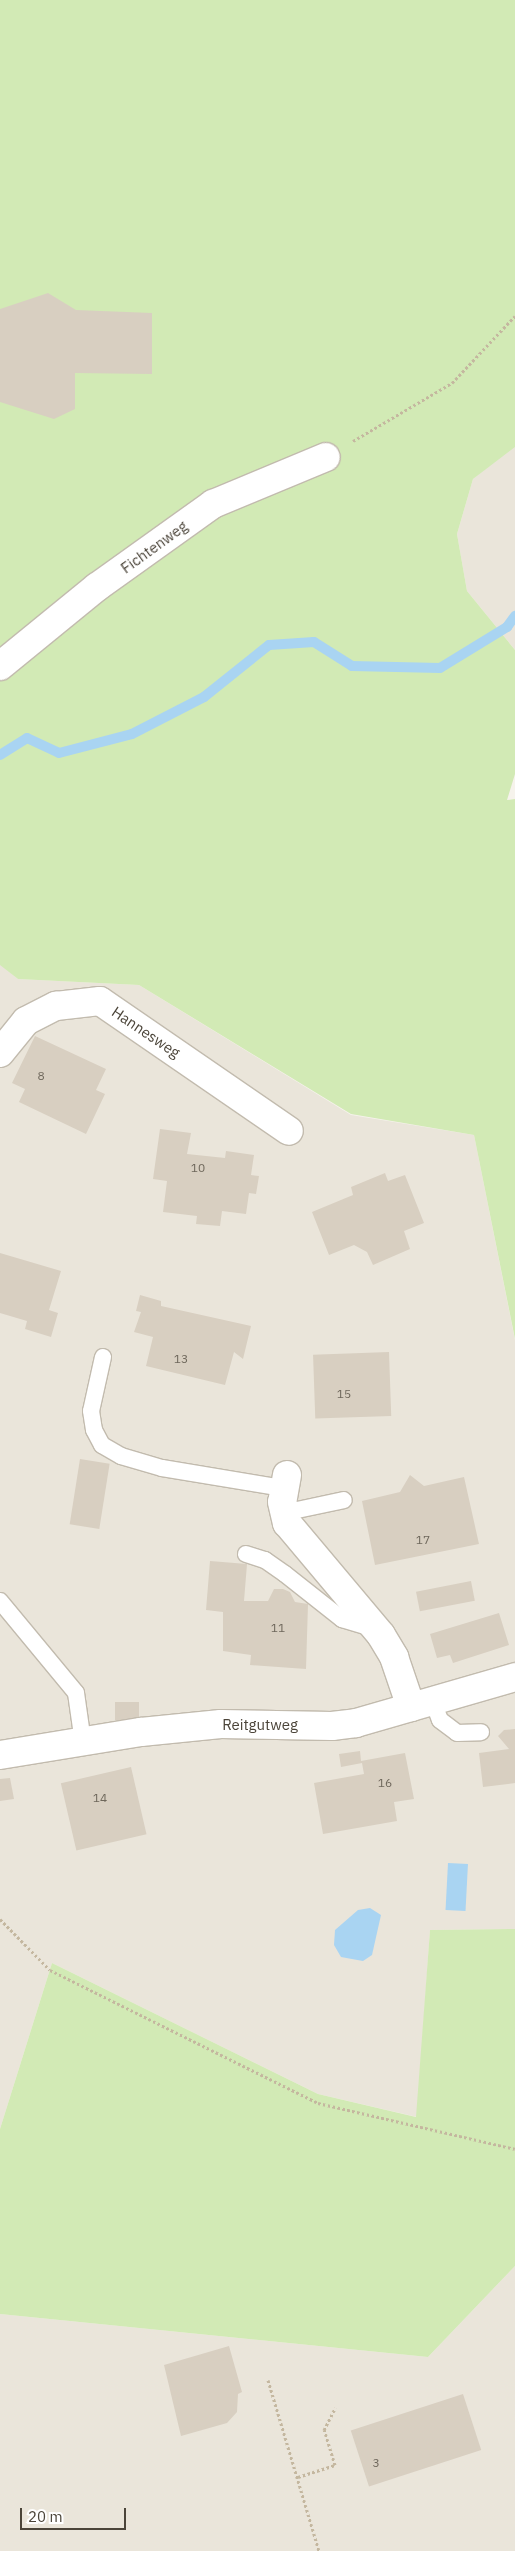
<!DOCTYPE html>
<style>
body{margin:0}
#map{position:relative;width:515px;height:2551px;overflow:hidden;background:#f6f3ec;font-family:"IBM Plex Sans",sans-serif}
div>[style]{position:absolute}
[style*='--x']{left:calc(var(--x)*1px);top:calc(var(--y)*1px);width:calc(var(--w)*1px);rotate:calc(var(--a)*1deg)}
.residential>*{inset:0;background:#eae5da}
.green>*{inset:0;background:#d2eab5}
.water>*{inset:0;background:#a9d4f2;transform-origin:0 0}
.stream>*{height:10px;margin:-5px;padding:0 5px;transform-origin:5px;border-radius:5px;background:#a9d4f2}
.building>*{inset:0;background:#d8cfc1;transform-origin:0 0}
.path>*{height:3px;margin-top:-1.5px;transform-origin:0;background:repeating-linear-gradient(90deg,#c4b79f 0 2.5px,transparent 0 5px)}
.roads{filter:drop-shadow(1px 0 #c2bbae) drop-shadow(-1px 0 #c2bbae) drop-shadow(0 1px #c2bbae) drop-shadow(0 -1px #c2bbae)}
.lane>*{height:16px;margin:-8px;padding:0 8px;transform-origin:8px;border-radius:8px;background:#fff}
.street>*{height:28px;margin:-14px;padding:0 14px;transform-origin:14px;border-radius:14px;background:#fff}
span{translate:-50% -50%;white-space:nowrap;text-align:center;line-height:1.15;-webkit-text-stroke:5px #fff;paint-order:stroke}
.number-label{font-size:12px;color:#6e675b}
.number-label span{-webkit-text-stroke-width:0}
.street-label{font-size:15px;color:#4b4439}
.scale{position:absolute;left:20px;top:2508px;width:106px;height:22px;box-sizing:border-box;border:2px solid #4b4439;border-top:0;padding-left:6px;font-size:15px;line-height:18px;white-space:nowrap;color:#4b4439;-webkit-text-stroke:4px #fff;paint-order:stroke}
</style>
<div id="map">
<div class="residential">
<div style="clip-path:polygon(511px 447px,515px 447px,515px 650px,467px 591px,457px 534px,473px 479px)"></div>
<div style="clip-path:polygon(0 964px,18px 979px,139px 985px,351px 1115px,474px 1135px,515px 1340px,515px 1929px,430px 1930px,417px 2117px,318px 2094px,52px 1963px,0 2129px)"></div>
<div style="clip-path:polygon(515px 2266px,515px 2551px,0 2551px,0 2314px,428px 2357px)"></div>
</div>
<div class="green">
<div style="clip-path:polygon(0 0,515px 0,515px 447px,473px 479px,457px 534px,467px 591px,515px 650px,515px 774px,507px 800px,515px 799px,515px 1339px,474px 1135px,351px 1114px,139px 985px,18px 979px,0 965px)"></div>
<div style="clip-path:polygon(515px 1929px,515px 2266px,428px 2357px,0 2314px,0 2129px,52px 1963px,318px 2094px,416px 2117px,430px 1930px)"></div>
</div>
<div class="water">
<div style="left:448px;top:1863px;width:20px;height:47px;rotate:3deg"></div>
<div style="clip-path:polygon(370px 1908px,381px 1915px,372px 1955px,363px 1961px,341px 1957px,334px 1945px,335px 1930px,358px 1910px)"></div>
</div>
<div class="stream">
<div style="--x:0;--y:755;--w:32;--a:-32"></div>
<div style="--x:27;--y:738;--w:35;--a:25"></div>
<div style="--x:59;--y:753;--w:75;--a:-14.6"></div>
<div style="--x:132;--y:734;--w:81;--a:-27.2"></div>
<div style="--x:204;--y:697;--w:83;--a:-38.7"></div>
<div style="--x:269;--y:645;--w:45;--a:-3.8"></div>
<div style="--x:314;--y:642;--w:45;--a:32.3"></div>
<div style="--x:352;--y:666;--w:88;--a:1.3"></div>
<div style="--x:440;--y:668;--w:79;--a:-31.5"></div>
<div style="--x:507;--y:627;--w:14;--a:-54"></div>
</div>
<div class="building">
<div style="clip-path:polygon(48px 293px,76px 310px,152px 313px,152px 374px,75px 373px,75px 409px,54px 419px,0 402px,0 309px)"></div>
<div style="clip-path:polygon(35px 1036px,106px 1069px,96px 1090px,105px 1094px,86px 1134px,19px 1102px,25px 1089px,12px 1083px)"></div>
<div style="clip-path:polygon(160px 1129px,191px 1133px,187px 1154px,225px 1158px,226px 1151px,254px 1155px,251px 1175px,259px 1176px,256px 1194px,249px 1193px,246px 1214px,222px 1211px,220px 1226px,196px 1224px,197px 1216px,163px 1212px,167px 1181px,153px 1179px)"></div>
<div style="clip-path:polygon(385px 1173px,388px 1181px,405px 1175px,424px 1223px,404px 1231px,410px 1249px,373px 1265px,367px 1252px,354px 1245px,329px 1255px,312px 1212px,353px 1195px,351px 1187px)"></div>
<div style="clip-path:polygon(0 1253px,61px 1271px,49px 1310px,58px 1313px,51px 1337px,25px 1329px,27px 1321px,0 1313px)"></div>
<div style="clip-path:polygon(140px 1295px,161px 1301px,161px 1306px,251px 1326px,243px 1359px,234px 1352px,225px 1385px,146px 1366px,153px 1337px,134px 1332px,141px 1312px,136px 1311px)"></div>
<div style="left:389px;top:1352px;width:64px;height:76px;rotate:88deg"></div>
<div style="left:80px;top:1459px;width:30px;height:66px;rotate:9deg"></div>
<div style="clip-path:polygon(410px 1475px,424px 1486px,464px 1477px,479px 1544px,375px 1565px,362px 1501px,400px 1492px)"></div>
<div style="clip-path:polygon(210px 1561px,247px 1564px,244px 1601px,268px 1601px,274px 1589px,283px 1589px,290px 1592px,295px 1602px,308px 1604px,306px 1669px,250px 1665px,251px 1655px,223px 1651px,223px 1612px,206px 1610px)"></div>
<div style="left:471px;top:1581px;width:20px;height:56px;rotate:79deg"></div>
<div style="clip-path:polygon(499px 1613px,509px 1645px,453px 1663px,450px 1655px,437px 1658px,430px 1634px)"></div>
<div style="left:115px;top:1702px;width:24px;height:18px"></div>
<div style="clip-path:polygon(515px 1729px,515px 1783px,483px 1787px,479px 1753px,509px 1749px,498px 1736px,504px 1730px)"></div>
<div style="clip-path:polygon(360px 1751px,361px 1761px,405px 1753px,414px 1799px,394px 1802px,397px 1821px,323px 1834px,314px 1783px,364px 1774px,362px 1763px,341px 1767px,339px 1754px)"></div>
<div style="left:131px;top:1767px;width:69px;height:72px;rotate:77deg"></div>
<div style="clip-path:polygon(10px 1778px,14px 1799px,0 1801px,0 1779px)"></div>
<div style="clip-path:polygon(229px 2346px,242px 2392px,238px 2394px,237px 2412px,227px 2423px,181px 2436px,164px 2365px)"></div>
<div style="left:463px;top:2394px;width:59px;height:118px;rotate:72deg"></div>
</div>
<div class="path">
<div style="--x:353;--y:441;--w:115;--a:-30.4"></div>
<div style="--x:452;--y:383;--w:92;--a:-46.8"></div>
<div style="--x:0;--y:1919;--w:71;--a:45.6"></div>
<div style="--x:50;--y:1970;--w:299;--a:26.4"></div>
<div style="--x:318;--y:2103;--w:202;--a:13.1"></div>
<div style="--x:268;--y:2380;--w:178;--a:73.4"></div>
<div style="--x:298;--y:2477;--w:39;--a:-18"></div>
<div style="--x:335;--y:2465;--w:37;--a:-107"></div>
<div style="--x:324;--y:2430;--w:25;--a:-63"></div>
</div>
<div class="roads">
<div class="lane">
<div style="--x:103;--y:1357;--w:55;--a:102.5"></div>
<div style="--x:91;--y:1411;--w:19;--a:81"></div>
<div style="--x:94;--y:1430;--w:17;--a:62"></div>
<div style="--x:102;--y:1445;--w:22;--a:30"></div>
<div style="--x:121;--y:1456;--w:43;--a:16.3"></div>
<div style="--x:162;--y:1468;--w:123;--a:9.4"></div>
<div style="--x:283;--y:1513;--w:62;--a:-12"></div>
<div style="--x:246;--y:1554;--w:20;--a:18"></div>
<div style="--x:265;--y:1560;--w:24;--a:35"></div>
<div style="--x:285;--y:1574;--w:73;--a:38.3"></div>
<div style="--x:342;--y:1619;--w:34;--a:17"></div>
<div style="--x:0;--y:1601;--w:119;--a:50.4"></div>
<div style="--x:76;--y:1693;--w:49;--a:81.9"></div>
<div style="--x:433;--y:1701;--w:20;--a:70"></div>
<div style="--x:440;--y:1720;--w:21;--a:37"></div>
<div style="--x:457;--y:1733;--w:24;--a:-2"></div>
</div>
<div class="street">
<div style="--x:0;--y:666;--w:125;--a:-39.2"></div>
<div style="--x:97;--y:587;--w:143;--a:-35.6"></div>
<div style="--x:213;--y:504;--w:122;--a:-22.6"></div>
<div style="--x:0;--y:1053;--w:41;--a:-50.9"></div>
<div style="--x:26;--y:1021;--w:34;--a:-27"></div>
<div style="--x:56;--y:1006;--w:44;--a:-6.5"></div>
<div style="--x:100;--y:1001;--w:229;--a:34.5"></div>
<div style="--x:287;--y:1475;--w:27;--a:100"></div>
<div style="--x:282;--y:1502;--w:22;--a:77"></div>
<div style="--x:287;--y:1523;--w:146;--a:50"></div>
<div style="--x:381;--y:1635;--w:26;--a:59"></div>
<div style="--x:394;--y:1657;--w:53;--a:71.2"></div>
<div style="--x:0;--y:1755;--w:143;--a:-9.3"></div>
<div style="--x:141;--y:1732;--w:80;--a:-5.7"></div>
<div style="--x:221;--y:1724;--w:111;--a:1"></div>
<div style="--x:332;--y:1726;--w:24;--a:-7"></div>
<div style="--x:356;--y:1723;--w:166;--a:-16.1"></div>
</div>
</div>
<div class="number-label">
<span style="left:41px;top:1076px">8</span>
<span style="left:198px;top:1168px">10</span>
<span style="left:181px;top:1359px">13</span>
<span style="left:344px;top:1394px">15</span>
<span style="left:423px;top:1540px">17</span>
<span style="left:278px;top:1628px">11</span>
<span style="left:385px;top:1783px">16</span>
<span style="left:100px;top:1798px">14</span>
<span style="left:376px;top:2463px">3</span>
</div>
<div class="street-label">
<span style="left:154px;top:547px;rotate:-36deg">Fichtenweg</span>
<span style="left:146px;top:1032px;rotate:34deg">Hannesweg</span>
<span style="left:260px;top:1725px">Reitgutweg</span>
</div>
<div class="scale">20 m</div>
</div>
